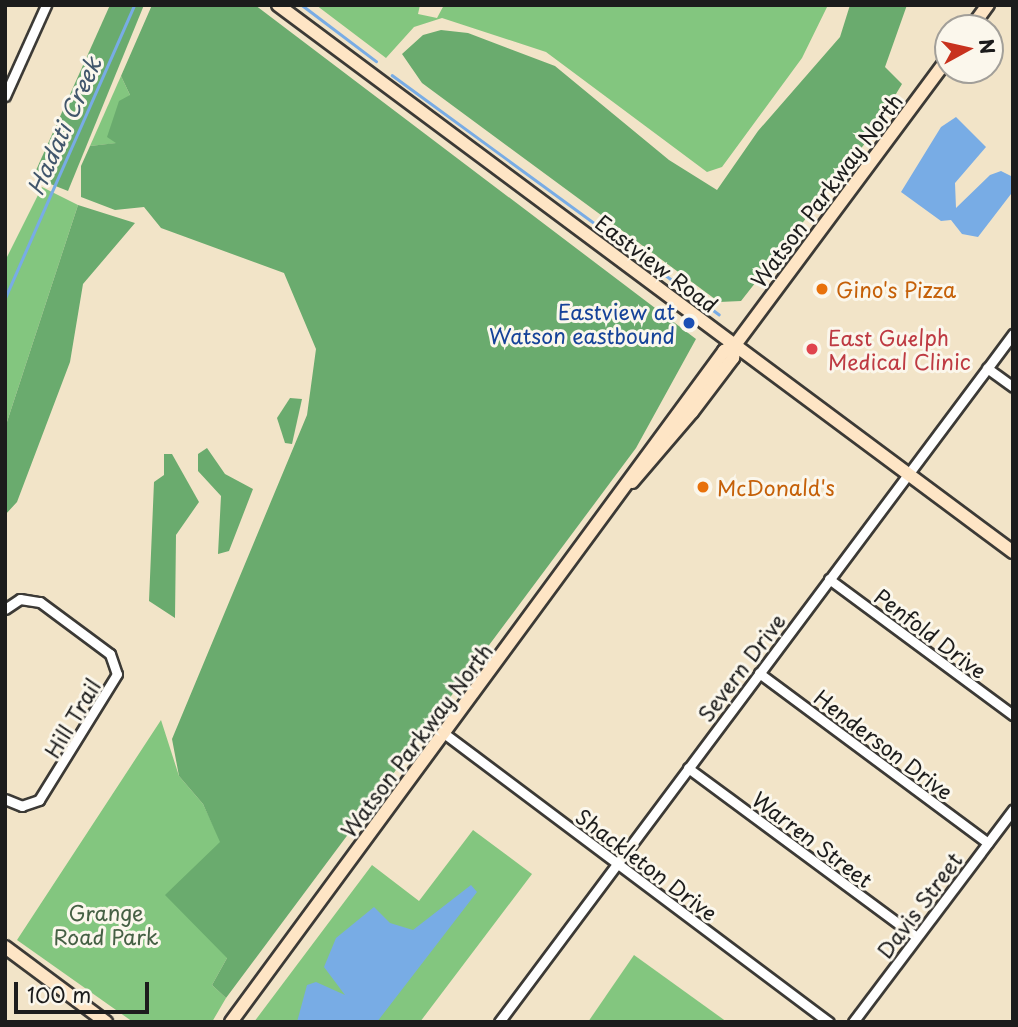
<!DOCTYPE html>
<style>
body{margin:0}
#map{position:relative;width:1018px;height:1027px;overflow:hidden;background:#f2e4c8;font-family:"Playpen Sans",sans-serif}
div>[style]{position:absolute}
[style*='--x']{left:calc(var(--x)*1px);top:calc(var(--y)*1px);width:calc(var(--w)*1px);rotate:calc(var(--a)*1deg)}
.green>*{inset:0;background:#83c67f}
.forest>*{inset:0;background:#6aab6e}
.water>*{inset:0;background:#78ace5}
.stream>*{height:2.5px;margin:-1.25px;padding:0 1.25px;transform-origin:1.25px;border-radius:1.25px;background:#78ace5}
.roads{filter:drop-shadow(2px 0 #3c3a36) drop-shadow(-2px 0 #3c3a36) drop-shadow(0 2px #3c3a36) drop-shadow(0 -2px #3c3a36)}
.street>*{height:9px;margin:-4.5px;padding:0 4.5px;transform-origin:4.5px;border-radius:4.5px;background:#fff}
.secondary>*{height:12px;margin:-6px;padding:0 6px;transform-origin:6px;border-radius:6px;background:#fee5c5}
.dots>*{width:19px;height:19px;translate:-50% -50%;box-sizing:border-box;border:4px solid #fbf7ec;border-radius:50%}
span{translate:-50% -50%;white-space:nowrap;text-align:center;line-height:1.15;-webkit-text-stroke:6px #fbf7ec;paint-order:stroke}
.street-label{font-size:21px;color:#1c1c1c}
.food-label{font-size:21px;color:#c56008}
.left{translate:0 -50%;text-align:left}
.transit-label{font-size:21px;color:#164399}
.right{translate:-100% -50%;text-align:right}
.health-label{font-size:21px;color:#be3a42}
.park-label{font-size:21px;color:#456044}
.water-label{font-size:23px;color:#41566c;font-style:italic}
.frame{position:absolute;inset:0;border:7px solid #1c1c1c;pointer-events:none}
.north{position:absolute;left:934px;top:14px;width:70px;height:70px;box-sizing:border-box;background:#fbf7ec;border:2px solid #a29f99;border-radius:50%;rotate:82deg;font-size:19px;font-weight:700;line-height:28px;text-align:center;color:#1c1c1c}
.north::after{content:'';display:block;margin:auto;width:24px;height:32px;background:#c8321e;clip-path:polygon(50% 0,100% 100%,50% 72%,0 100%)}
.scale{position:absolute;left:14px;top:982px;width:135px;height:32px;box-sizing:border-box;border:4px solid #1c1c1c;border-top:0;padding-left:9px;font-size:21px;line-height:24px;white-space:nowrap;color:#1c1c1c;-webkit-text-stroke:5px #fbf7ec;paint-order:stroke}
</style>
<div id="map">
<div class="green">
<div style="clip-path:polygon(316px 5px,420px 5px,418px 14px,437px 18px,444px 5px,828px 5px,802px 58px,722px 167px,707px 172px,546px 52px,442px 18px,414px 27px,386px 58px)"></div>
<div style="clip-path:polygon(121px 76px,130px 95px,118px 143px,90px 146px)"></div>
<div style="clip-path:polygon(42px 187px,78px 205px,5px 428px,5px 261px)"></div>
<div style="clip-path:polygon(161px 720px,179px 776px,203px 804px,221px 842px,227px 958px,212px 985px,226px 998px,212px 1022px,133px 1022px,17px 940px)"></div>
<div style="clip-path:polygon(473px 830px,532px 874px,420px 1022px,254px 1022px,372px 865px,419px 901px)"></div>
<div style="clip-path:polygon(634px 955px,727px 1022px,588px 1022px)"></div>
</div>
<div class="forest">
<div style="clip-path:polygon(110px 5px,144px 5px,68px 191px,33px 177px)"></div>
<div style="clip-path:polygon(152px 5px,255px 5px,696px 339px,636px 448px,226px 998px,212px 985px,227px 958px,165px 895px,220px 842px,203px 804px,179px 776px,172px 739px,307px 415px,316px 349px,284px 273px,161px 228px,144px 207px,115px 210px,81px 197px,81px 166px,90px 146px,116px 143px,107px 137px,119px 101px,130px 95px,121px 76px)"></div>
<div style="clip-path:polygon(850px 5px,907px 5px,885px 67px,902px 84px,870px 137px,741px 301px,719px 302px,422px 83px,402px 54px,423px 35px,441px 30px,468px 33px,555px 66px,669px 160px,717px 190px,758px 131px,840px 37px)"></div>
<div style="clip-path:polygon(78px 205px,135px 223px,83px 284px,70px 362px,17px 502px,5px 515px,5px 428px)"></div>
<div style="clip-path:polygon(290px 398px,302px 399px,292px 444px,285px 443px,277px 418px)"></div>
<div style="clip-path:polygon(207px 448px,225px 474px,253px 489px,229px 551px,218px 554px,221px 496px,198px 471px,198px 454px)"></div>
<div style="clip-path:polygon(164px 454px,172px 454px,199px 502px,176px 535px,175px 618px,149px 601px,154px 482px,164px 475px)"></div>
</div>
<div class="water">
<div style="clip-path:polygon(956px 117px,986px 147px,955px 183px,956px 208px,990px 175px,1001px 171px,1013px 177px,1011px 194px,978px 237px,962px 234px,951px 220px,941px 221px,901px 192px,941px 127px)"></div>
<div style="clip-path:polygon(471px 885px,477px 892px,377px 1022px,297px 1022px,307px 985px,316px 982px,345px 995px,324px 967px,336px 938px,374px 907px,390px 923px,413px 930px)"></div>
</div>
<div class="stream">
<div style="--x:302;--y:5;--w:93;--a:37.1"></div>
<div style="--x:392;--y:75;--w:405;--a:36.2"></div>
<div style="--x:5;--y:298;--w:320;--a:-66.2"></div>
</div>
<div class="roads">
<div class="street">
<div style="--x:5;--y:96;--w:100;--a:-65.7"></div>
<div style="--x:987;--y:368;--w:32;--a:36"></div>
<div style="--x:829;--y:579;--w:229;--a:36.5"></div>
<div style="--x:5;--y:609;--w:18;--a:-34"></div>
<div style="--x:20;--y:599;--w:20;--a:9"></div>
<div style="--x:40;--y:602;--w:87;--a:36.6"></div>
<div style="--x:110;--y:654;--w:21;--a:71"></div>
<div style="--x:117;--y:674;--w:148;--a:121.8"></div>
<div style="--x:39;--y:800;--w:18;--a:161"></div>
<div style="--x:22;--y:806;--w:18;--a:-158"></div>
<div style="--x:759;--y:673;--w:285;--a:36.6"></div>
<div style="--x:445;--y:734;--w:480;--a:36.9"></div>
<div style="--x:688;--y:768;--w:284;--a:36.5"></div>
<div style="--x:499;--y:1022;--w:859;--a:-53.24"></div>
<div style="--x:853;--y:1022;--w:266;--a:-53"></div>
</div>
<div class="secondary">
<div style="--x:278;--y:5;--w:916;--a:36.66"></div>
<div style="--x:971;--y:28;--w:29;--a:-54"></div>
<div style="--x:632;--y:482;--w:92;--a:-49.4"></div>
<div style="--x:692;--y:412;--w:68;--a:-52.8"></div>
<div style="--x:733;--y:358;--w:13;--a:-81"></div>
<div style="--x:5;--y:947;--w:126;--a:36.6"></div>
<div style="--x:231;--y:1022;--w:833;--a:-53.69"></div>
<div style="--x:724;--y:351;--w:13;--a:-29"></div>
<div style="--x:735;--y:345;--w:357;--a:-53.4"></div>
</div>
</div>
<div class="dots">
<div style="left:822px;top:289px;background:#e8710a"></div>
<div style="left:689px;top:323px;background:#1a4fb4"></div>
<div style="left:812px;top:349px;background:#e0444e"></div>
<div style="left:703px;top:487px;background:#e8710a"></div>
</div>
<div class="street-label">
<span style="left:826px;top:190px;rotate:-53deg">Watson Parkway North</span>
<span style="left:657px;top:263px;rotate:37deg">Eastview Road</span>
<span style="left:931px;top:633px;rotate:37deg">Penfold Drive</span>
<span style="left:741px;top:667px;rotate:-53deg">Severn Drive</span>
<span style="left:72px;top:718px;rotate:-59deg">Hill Trail</span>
<span style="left:416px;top:740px;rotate:-53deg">Watson Parkway North</span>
<span style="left:884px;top:744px;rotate:37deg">Henderson Drive</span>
<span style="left:813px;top:839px;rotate:37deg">Warren Street</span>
<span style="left:647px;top:864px;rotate:37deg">Shackleton Drive</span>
<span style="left:919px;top:905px;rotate:-53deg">Davis Street</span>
</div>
<div class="food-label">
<span class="left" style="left:836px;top:289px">Gino's Pizza</span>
<span class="left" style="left:717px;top:487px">McDonald's</span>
</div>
<div class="transit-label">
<span class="right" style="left:675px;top:323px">Eastview at<br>Watson eastbound</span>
</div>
<div class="health-label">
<span class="left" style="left:828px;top:349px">East Guelph<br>Medical Clinic</span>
</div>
<div class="park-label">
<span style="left:106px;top:924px">Grange<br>Road Park</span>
</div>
<div class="water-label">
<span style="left:64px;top:126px;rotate:-66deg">Hadati Creek</span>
</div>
<div class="frame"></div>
<div class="north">N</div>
<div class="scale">100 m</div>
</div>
